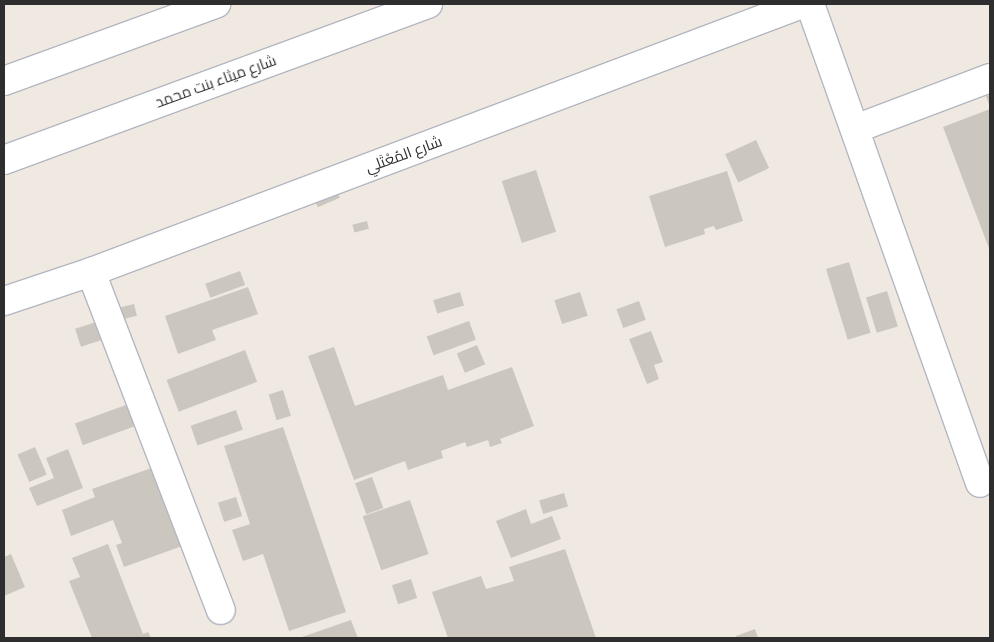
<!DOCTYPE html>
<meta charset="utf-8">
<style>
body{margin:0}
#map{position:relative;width:994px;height:642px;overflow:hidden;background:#efe9e1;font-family:Signika,Cairo,sans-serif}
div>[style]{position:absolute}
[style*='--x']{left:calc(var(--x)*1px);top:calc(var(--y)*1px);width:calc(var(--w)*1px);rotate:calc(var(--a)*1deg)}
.building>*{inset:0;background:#cbc7bf;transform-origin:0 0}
.roads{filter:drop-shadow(1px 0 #b4b7c1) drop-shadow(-1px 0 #b4b7c1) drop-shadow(0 1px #b4b7c1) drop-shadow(0 -1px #b4b7c1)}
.minor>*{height:28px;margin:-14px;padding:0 14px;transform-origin:14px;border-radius:14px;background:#fff}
.secondary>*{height:28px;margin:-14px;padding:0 14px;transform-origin:14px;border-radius:14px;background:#fff}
span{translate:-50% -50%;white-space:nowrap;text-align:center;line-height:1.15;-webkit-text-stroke:4px #fff;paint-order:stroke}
.street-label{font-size:15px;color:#2e2e2e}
.frame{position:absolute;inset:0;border:5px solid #2e2e2e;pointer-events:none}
</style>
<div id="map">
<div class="building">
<div style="clip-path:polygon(990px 95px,990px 107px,986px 96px)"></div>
<div style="clip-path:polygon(990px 109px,990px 251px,943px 127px)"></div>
<div style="left:756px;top:140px;width:31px;height:34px;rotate:65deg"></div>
<div style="left:536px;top:170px;width:65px;height:36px;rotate:72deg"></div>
<div style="clip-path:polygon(727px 171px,743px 221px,716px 230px,714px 226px,704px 229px,705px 234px,665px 247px,649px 196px)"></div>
<div style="left:334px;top:184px;width:15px;height:24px;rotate:67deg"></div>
<div style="left:367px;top:221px;width:8px;height:15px;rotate:76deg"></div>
<div style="left:849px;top:262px;width:74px;height:24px;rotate:73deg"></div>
<div style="left:240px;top:271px;width:15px;height:37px;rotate:70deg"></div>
<div style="clip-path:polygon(248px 287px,258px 314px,212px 330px,216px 340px,178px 354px,165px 316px)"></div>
<div style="left:887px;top:291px;width:37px;height:22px;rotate:73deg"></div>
<div style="left:460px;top:292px;width:14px;height:28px;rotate:73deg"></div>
<div style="left:580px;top:292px;width:25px;height:27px;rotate:72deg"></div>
<div style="left:639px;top:301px;width:20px;height:24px;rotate:70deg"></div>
<div style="left:134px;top:304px;width:12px;height:23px;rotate:76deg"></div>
<div style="left:469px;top:321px;width:20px;height:45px;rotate:70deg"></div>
<div style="left:96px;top:322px;width:19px;height:22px;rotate:72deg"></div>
<div style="clip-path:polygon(651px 331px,663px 362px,654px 365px,659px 379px,647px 384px,629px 339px)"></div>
<div style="left:477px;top:345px;width:21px;height:22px;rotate:67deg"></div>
<div style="clip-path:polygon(334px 347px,355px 406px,443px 375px,448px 390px,512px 367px,534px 426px,500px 439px,502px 443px,490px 447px,488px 440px,467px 447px,465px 442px,441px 451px,443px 458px,408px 470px,405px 461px,354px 480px,308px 356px)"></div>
<div style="left:245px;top:350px;width:34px;height:84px;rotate:69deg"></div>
<div style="left:283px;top:390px;width:27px;height:15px;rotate:73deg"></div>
<div style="left:137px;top:401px;width:23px;height:66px;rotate:70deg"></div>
<div style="left:236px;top:410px;width:21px;height:48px;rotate:71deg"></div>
<div style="clip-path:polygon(283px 427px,346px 612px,289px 631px,263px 554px,243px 561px,232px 530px,250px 524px,224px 446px)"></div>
<div style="left:35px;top:447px;width:30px;height:19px;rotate:67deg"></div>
<div style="clip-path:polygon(68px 449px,83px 488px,37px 506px,29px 488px,54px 478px,46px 458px)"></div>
<div style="clip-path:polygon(157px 466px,185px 545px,124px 567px,116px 545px,122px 543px,113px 520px,71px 536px,62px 510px,95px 497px,92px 489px)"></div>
<div style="left:372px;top:477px;width:33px;height:18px;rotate:70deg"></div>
<div style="left:564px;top:493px;width:14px;height:26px;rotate:73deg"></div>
<div style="left:236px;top:497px;width:20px;height:19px;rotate:72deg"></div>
<div style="left:410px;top:500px;width:57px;height:50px;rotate:71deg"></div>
<div style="clip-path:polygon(526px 509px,531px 524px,552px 516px,561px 539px,511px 558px,496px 521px)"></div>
<div style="clip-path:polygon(108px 544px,143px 634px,148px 632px,151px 638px,92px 638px,69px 581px,80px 577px,72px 558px)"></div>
<div style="clip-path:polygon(565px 549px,596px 638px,448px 638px,432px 592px,481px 576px,486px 589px,514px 581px,509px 567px)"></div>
<div style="clip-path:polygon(11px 554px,25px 587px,4px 596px,4px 557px)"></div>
<div style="left:411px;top:579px;width:20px;height:20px;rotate:72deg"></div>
<div style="clip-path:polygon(351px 620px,358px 638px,299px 638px)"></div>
<div style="clip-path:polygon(755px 629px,758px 638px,736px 638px,736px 636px)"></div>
</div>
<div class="roads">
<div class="minor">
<div style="--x:810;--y:4;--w:508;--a:70.46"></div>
<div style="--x:855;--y:129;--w:144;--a:-20.7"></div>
<div style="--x:91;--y:272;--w:362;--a:69"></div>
<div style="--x:4;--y:301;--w:92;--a:-18.4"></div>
<div style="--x:91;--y:272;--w:760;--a:-20.65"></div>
</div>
<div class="secondary">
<div style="--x:4;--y:81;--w:226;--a:-20"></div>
<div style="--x:4;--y:160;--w:452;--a:-20.2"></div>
</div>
</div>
<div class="street-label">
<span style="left:216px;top:82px;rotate:-20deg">شارع ميثاء بنت محمد</span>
<span style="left:404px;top:155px;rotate:-20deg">شارع المُعْتَلي</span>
</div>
<div class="frame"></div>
</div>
